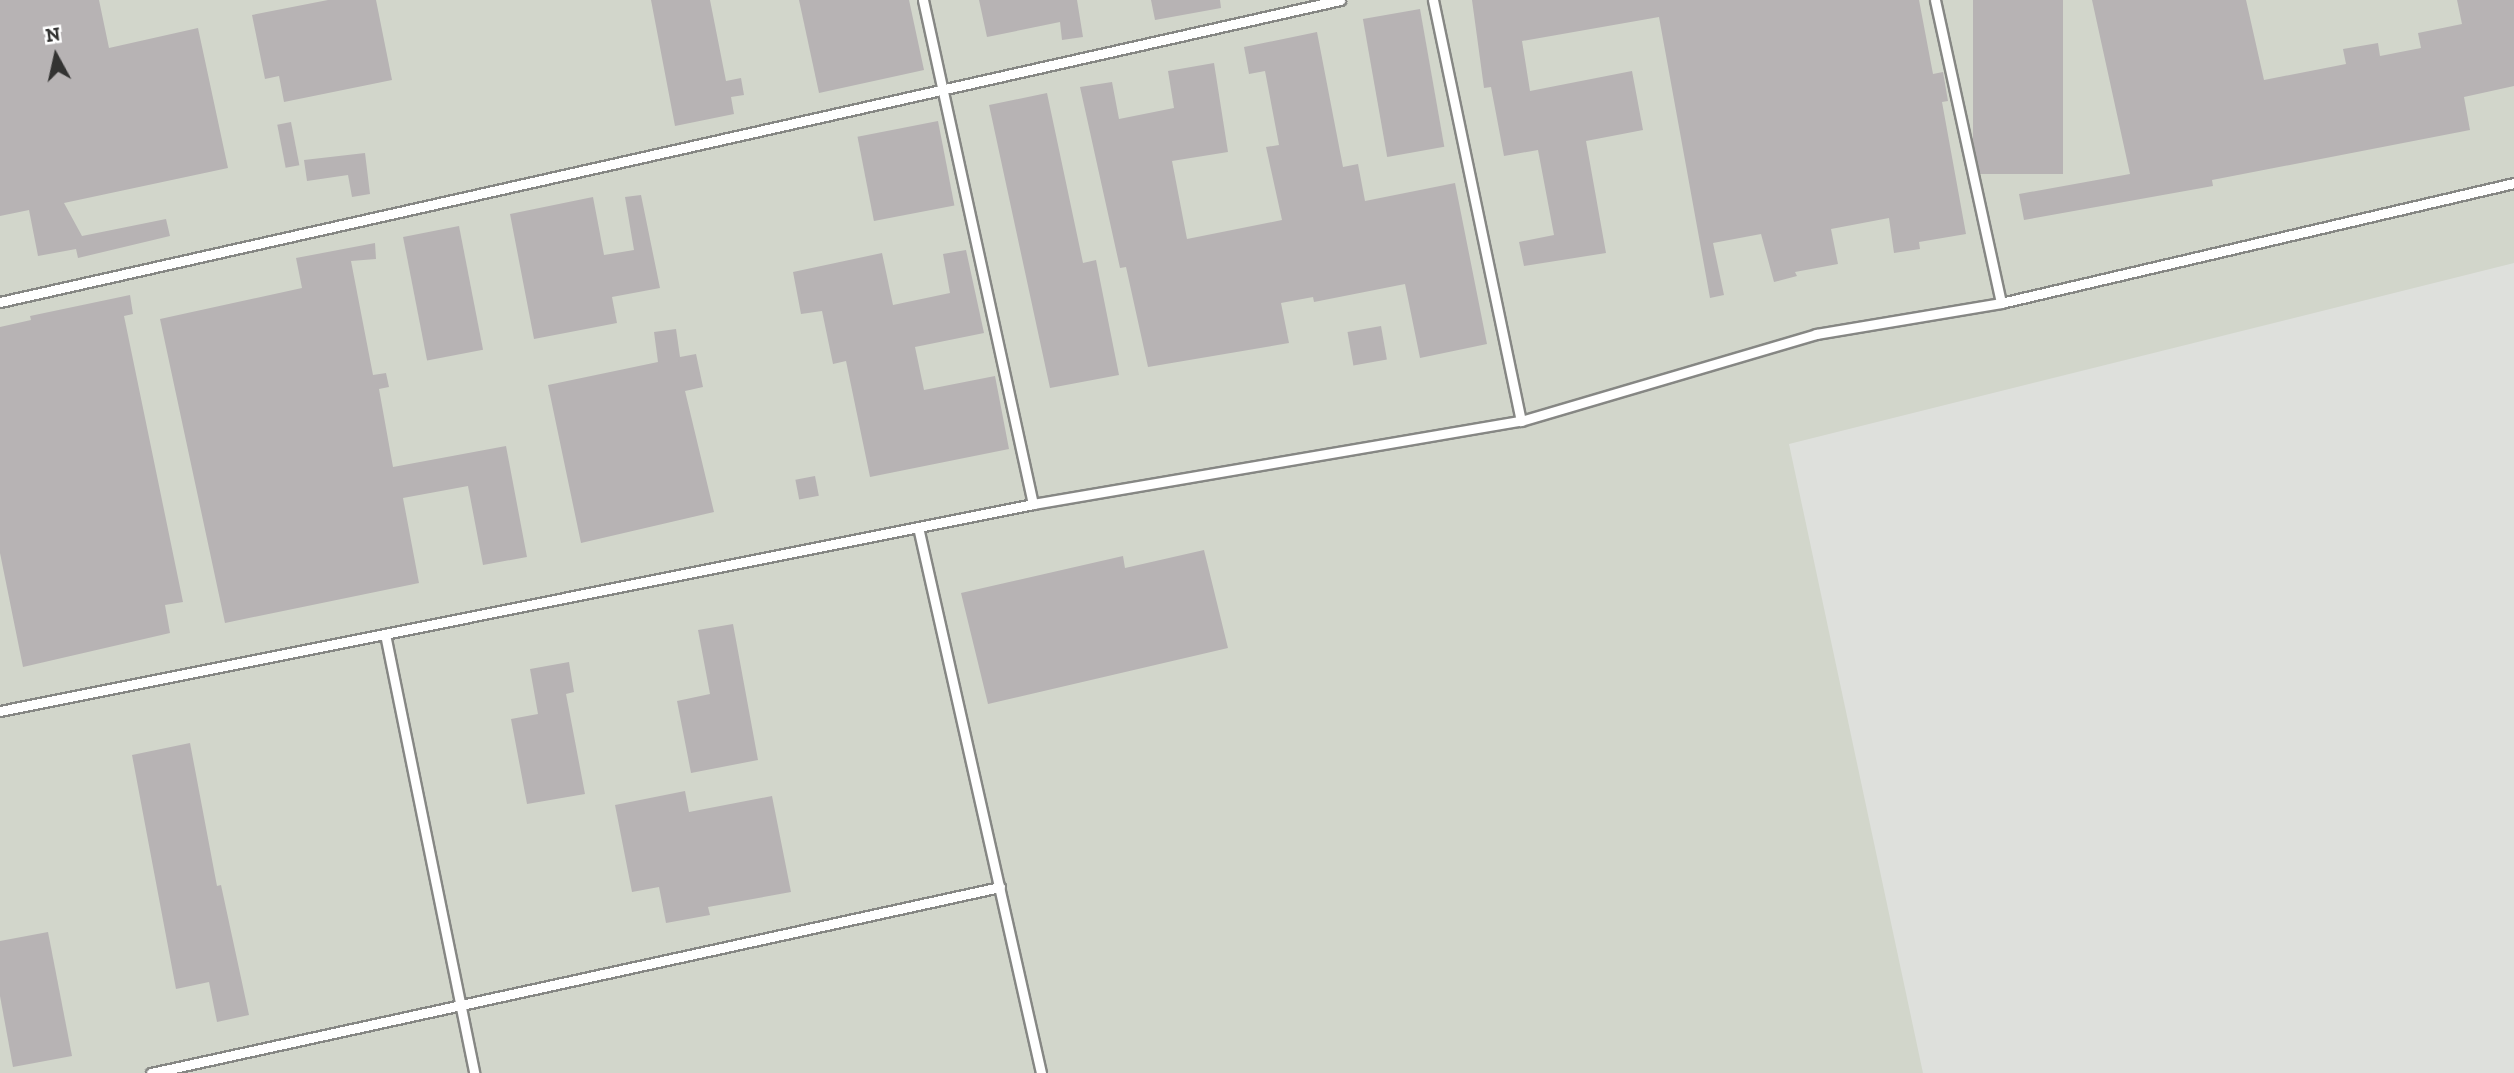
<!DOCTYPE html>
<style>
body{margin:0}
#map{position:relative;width:2514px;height:1073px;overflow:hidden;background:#dee0dc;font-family:"Zilla Slab",serif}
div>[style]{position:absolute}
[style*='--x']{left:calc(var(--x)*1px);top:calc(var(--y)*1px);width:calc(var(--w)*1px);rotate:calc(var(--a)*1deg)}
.built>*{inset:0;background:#d2d6cb}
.building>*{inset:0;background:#b7b3b4;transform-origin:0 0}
.roads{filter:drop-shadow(2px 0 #868784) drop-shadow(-2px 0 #868784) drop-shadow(0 2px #868784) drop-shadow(0 -2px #868784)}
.lane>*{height:9px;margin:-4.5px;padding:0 4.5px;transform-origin:4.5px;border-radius:4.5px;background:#fff}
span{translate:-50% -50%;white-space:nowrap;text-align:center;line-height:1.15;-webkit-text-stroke:5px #fff;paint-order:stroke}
.north{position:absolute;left:21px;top:21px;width:70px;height:70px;-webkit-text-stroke:5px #fff;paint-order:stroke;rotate:352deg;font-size:19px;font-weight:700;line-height:28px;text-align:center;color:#333332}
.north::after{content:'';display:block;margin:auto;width:24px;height:32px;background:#333332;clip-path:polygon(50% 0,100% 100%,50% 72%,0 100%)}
</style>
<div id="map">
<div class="built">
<div style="clip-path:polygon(0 0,2514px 0,2514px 263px,1789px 444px,1923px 1073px,0 1073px)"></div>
</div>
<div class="building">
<div style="clip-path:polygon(0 0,99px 0,109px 48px,198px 28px,228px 168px,64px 203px,82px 236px,166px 219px,170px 236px,78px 258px,76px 249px,38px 256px,29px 210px,0 216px)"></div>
<div style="clip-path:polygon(328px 0,376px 0,392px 80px,284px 102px,279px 76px,265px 79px,252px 15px)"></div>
<div style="clip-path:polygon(651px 0,710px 0,726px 81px,741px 78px,744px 95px,731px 97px,734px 114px,675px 126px)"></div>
<div style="clip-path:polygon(799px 0,909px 0,924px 70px,819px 93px)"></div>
<div style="clip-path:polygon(979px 0,1077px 0,1083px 37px,1062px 40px,1060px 22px,987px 37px)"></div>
<div style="clip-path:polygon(1151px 0,1220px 0,1221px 8px,1155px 20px)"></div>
<div style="clip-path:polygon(1472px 0,1919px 0,1933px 74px,1943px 72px,1948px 101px,1942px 102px,1966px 234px,1919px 242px,1920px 249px,1894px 253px,1889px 218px,1831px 229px,1838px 264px,1795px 272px,1797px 276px,1774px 282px,1761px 234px,1713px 243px,1724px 295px,1710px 298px,1659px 17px,1522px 41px,1530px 91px,1632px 71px,1643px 130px,1586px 141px,1606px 253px,1524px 266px,1519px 242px,1554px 235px,1538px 150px,1504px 156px,1491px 87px,1484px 88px)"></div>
<div style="left:1973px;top:0;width:90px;height:174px"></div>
<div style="clip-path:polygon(2092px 0,2246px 0,2264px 80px,2346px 64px,2343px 49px,2378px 43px,2380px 56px,2421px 48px,2418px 33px,2462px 24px,2457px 0,2514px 0,2514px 86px,2464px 97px,2470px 130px,2212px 180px,2213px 186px,2024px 220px,2019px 194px,2130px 174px)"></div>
<div style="left:1420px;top:9px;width:140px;height:58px;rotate:80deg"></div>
<div style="clip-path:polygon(1317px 32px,1343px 167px,1358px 164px,1365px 201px,1455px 183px,1487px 344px,1420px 358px,1405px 284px,1314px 302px,1313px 297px,1281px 303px,1289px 343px,1148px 367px,1126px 267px,1120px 268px,1080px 87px,1112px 82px,1119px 119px,1174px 108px,1168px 71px,1214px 63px,1228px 152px,1172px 161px,1187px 239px,1282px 220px,1266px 147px,1279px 145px,1265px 71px,1249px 74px,1244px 47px)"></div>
<div style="clip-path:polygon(1047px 93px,1083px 263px,1096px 260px,1119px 375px,1050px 388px,989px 105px)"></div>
<div style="left:938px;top:121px;width:86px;height:82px;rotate:79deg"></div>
<div style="left:291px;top:122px;width:44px;height:14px;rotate:79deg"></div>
<div style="clip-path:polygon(365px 153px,370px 194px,352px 197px,348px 175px,307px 181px,304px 160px)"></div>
<div style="clip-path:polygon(641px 195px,660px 288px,612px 297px,617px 323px,534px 339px,510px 214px,593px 197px,604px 255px,634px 250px,625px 197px)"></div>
<div style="left:459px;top:226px;width:126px;height:57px;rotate:79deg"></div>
<div style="clip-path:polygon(375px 243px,376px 259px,351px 261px,373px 375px,386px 373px,389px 387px,379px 389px,393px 467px,506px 446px,527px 557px,483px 565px,468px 486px,403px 498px,419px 583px,225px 623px,160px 319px,302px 288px,296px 258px)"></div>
<div style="clip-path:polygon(966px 250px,984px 333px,915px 347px,924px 390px,995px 376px,1009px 449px,870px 477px,846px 361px,833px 364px,822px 311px,801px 314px,793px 272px,882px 253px,893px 305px,950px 293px,943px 254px)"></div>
<div style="clip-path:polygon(130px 295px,133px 314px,124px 316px,183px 602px,165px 605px,170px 633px,23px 667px,0 553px,0 327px,31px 320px,30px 316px)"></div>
<div style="left:1381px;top:326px;width:34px;height:34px;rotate:80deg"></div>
<div style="clip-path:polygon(676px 329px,680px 357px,696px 354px,703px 387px,685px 391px,714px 512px,581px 543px,548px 385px,658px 362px,654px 332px)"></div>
<div style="left:815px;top:476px;width:20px;height:20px;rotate:79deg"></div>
<div style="clip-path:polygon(1204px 550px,1228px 648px,988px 704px,961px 593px,1123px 556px,1125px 568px)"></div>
<div style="clip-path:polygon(733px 624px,758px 760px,691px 773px,677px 701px,710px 694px,698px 630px)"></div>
<div style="clip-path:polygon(569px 662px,574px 692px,566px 694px,585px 794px,527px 804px,511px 719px,538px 714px,530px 669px)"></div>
<div style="clip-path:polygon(190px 743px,217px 886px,221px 885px,249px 1015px,217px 1022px,209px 982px,176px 989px,132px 755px)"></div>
<div style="clip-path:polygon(685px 791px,689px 812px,772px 796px,791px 892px,708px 907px,710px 915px,666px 923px,659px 887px,632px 892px,615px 805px)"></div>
<div style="clip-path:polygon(48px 932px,72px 1056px,13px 1067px,0 996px,0 941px)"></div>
</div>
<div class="roads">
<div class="lane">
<div style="--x:923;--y:0;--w:516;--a:77.69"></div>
<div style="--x:1433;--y:0;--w:430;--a:78.2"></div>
<div style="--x:1935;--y:0;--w:310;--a:77.7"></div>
<div style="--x:0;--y:302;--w:1374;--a:-12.7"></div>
<div style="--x:918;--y:527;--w:560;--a:77.3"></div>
<div style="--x:385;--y:634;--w:448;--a:78.5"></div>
<div style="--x:0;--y:711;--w:1054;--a:-11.33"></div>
<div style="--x:1033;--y:504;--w:495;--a:-9.7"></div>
<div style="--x:1521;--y:421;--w:308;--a:-16.4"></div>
<div style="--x:1816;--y:334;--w:188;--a:-9.5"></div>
<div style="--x:2001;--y:303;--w:527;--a:-13.17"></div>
<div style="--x:151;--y:1073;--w:869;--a:-12.36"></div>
</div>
</div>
<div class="north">N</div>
</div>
